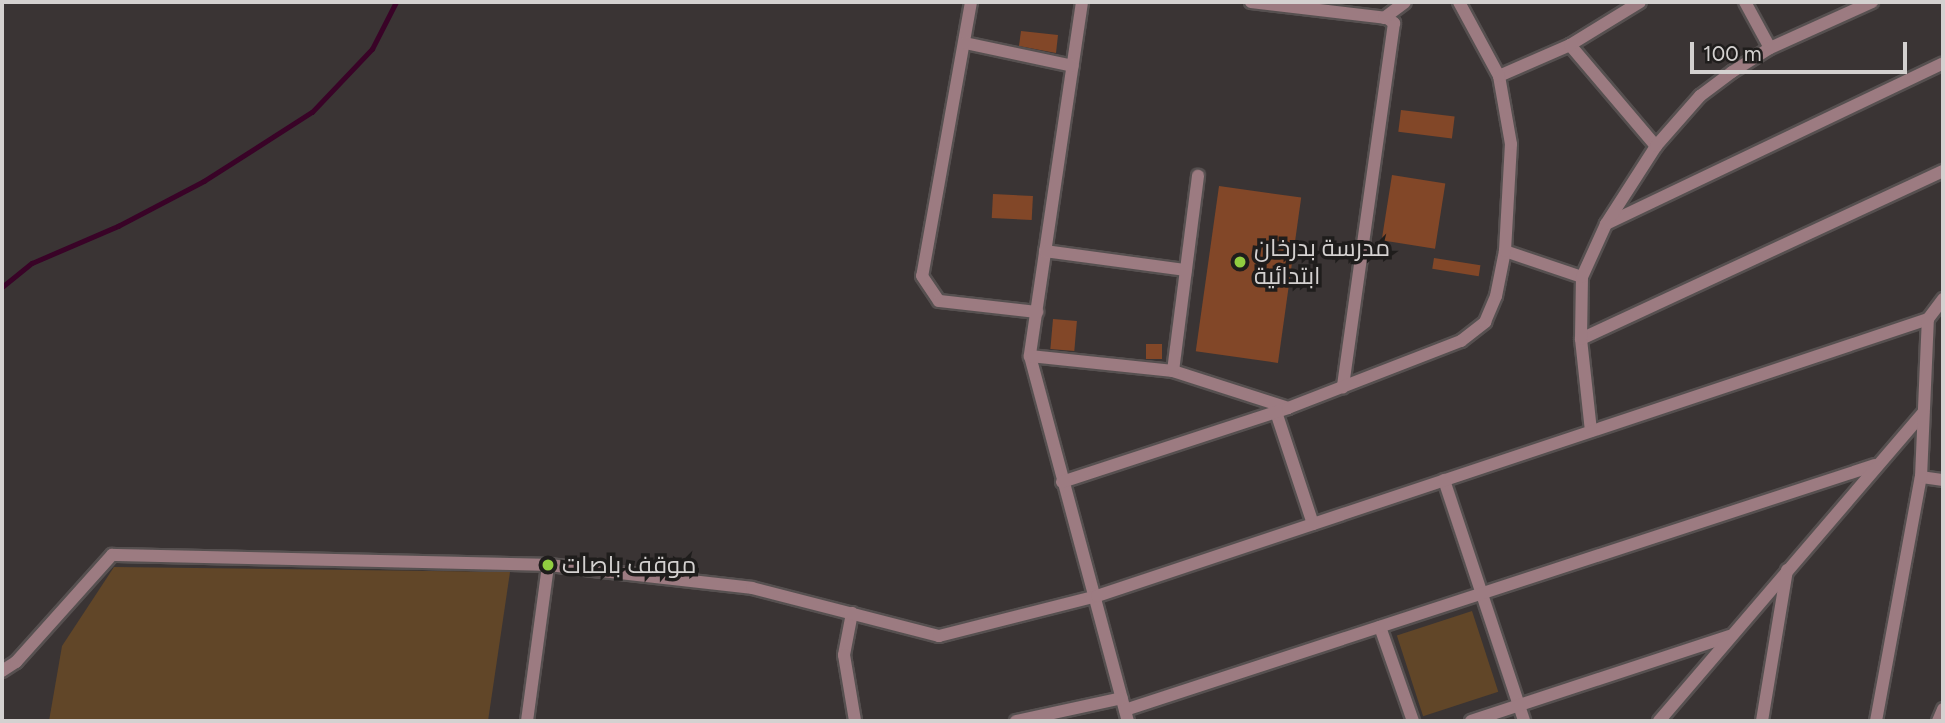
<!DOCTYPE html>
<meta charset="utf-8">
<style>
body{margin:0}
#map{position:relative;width:1945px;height:723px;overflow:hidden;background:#3a3434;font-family:Figtree,Cairo,sans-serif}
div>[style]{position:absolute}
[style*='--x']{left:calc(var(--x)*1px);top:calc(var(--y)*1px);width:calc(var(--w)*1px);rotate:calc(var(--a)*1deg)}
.green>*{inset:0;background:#614628;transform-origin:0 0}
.stream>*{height:4.5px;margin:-2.25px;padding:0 2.25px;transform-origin:2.25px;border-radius:2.25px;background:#390327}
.building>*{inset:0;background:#824728;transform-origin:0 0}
.roads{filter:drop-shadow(2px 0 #565050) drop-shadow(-2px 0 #565050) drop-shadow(0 2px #565050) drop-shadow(0 -2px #565050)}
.minor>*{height:12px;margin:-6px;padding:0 6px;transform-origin:6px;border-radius:6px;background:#9c7b81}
.dots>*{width:19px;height:19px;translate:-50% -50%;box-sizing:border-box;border:4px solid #1f1d1c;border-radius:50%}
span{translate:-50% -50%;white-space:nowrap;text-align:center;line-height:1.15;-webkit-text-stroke:7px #1f1d1c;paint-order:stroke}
.poi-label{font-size:24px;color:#d4d1d0}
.left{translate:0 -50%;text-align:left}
.frame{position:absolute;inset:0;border:4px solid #d4d1d0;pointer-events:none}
.scale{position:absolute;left:1690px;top:42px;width:217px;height:32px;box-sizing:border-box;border:4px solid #d4d1d0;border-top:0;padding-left:9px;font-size:21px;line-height:24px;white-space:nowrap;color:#d4d1d0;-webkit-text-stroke:5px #1f1d1c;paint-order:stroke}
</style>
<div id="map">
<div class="green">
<div style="clip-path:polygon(114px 567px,510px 572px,488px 721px,49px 721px,62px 646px)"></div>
<div style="left:1472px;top:611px;width:85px;height:79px;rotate:72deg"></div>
</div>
<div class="stream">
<div style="--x:2;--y:287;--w:38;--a:-39"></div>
<div style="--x:32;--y:263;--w:94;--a:-23.3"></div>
<div style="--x:118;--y:226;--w:97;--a:-27.6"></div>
<div style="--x:204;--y:181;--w:128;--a:-32.6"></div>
<div style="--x:312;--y:112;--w:87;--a:-46.4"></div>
<div style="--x:372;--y:49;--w:53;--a:-62.9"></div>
</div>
<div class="building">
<div style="clip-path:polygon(1021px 31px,1058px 35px,1056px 53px,1019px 46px)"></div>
<div style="left:1401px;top:110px;width:54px;height:22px;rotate:7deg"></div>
<div style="left:1392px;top:175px;width:54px;height:66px;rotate:9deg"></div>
<div style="left:1219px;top:186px;width:83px;height:167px;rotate:8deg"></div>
<div style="left:993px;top:194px;width:40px;height:24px;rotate:3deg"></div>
<div style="left:1434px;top:258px;width:47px;height:11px;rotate:9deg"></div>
<div style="left:1053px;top:319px;width:24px;height:30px;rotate:5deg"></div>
<div style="left:1146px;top:344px;width:16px;height:15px"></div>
</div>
<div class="roads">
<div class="minor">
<div style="--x:971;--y:2;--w:278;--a:100.1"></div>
<div style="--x:922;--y:276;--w:30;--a:56"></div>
<div style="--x:939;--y:301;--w:99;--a:6.4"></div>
<div style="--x:1082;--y:2;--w:358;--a:98.4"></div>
<div style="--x:1030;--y:356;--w:378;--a:75"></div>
<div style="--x:1251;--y:2;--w:137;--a:6.7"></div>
<div style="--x:1387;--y:18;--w:9;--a:36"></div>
<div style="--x:1394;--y:23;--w:368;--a:98"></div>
<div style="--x:1745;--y:2;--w:52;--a:61.5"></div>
<div style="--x:1384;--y:18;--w:26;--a:-37"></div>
<div style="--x:965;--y:43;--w:110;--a:12"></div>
<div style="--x:1570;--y:45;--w:133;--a:49.6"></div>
<div style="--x:1499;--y:76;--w:77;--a:-23.6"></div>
<div style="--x:1570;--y:45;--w:82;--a:-31.6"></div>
<div style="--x:1606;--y:224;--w:373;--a:-25.5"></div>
<div style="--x:1045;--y:251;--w:142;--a:7.7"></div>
<div style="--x:1505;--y:251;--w:81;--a:18.7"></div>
<div style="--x:1581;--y:339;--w:399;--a:-24.9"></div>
<div style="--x:1030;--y:356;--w:144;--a:6"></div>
<div style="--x:1173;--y:371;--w:121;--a:17.8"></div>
<div style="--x:1173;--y:371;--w:197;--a:-82.7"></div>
<div style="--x:1276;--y:412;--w:118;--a:71.7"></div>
<div style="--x:1591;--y:431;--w:93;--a:-96.2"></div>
<div style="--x:1581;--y:339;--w:62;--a:-89.1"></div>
<div style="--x:1582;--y:277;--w:58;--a:-65.6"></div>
<div style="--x:1606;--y:224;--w:93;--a:-57.3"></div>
<div style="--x:1656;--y:146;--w:67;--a:-48.7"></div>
<div style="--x:1700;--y:96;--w:40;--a:-37"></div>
<div style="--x:1732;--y:72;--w:45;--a:-32.3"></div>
<div style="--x:1770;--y:48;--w:112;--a:-24.3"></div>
<div style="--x:1921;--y:477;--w:22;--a:8"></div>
<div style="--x:1444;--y:480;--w:254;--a:71.6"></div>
<div style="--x:1062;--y:482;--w:238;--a:-18.1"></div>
<div style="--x:1288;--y:408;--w:186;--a:-21.2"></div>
<div style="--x:1461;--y:341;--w:31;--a:-38"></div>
<div style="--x:1485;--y:322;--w:28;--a:-67"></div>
<div style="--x:1496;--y:296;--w:46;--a:-78.7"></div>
<div style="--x:1505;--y:251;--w:107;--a:-86.8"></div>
<div style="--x:1511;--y:144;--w:69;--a:-100"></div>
<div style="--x:1499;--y:76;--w:84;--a:-118.4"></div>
<div style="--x:852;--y:613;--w:43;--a:100.8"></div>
<div style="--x:844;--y:655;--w:67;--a:80.5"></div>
<div style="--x:1380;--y:627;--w:100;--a:70.7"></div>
<div style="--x:2;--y:671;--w:17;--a:-33"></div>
<div style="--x:16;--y:662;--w:144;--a:-48.1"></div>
<div style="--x:112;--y:555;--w:436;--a:1.3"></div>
<div style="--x:548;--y:565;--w:205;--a:6.4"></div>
<div style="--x:752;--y:588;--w:193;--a:14.4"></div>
<div style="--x:939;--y:636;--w:163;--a:-14.2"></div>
<div style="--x:1097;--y:596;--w:876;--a:-18.43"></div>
<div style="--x:1928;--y:319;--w:25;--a:-53"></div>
<div style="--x:1125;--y:710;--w:789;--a:-18.09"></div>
<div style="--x:527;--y:721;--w:157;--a:-82.3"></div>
<div style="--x:1016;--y:721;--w:108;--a:-12.2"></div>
<div style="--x:1471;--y:721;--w:273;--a:-18.2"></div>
<div style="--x:1659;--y:721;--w:406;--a:-49.4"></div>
<div style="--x:1762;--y:721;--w:153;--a:-80.6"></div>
<div style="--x:1876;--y:721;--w:248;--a:-79.6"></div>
<div style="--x:1921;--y:477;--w:158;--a:-87.5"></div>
<div style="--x:1938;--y:721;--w:13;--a:-67"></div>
</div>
</div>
<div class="dots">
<div style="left:1240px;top:262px;background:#91cd40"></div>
<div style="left:548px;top:565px;background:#91cd40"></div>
</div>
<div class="poi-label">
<span class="left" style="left:1254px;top:262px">مدرسة بدرخان<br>ابتدائية</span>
<span class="left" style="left:562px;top:565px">موقف باصات</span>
</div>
<div class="frame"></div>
<div class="scale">100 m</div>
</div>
